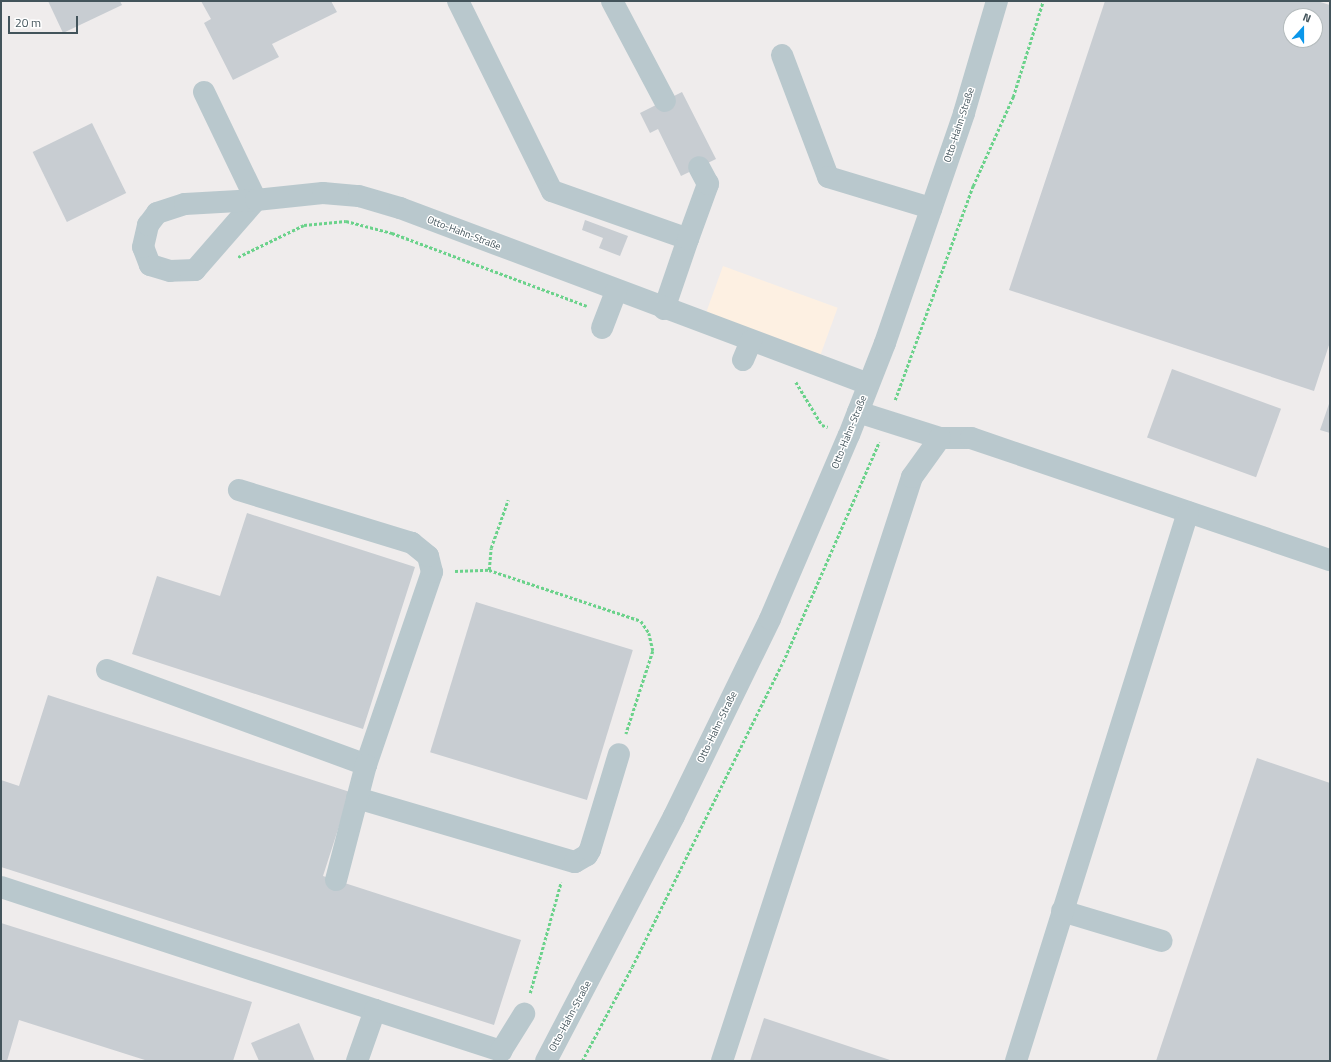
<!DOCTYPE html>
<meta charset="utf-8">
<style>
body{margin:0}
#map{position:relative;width:1331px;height:1062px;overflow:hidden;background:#efecec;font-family:"Titillium Web",sans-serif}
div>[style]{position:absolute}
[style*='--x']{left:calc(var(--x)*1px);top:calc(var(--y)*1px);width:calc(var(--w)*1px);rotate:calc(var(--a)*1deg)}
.commercial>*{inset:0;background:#fdf0e2;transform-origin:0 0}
.building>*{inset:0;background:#c8cdd2;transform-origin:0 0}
.path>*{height:2.5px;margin-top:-1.25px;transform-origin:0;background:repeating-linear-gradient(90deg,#6bd28b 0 3px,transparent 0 5px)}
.minor>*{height:22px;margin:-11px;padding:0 11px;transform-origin:11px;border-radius:11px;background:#b9c8cd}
span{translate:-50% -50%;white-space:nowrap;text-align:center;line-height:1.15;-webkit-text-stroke:3px #fff;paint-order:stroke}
.street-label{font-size:10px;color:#43545b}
.frame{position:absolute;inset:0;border:2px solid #43545b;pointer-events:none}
.north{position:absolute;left:1283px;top:8px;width:40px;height:40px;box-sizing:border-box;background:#fff;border:1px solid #b4bbbd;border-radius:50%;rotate:21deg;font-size:11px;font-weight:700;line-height:16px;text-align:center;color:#43545b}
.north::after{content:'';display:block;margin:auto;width:14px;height:18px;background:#0b97ea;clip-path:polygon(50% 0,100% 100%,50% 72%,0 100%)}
.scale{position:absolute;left:8px;top:16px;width:70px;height:18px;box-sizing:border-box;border:2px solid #43545b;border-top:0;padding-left:5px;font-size:12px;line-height:14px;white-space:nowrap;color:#43545b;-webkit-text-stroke:3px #fff;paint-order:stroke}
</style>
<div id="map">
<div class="commercial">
<div style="left:723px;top:266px;width:122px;height:51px;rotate:20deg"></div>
</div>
<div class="building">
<div style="clip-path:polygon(48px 1px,120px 1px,122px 5px,63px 33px)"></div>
<div style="clip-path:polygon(201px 1px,331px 1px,337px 12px,272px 44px,279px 57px,233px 80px,204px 23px,211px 19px)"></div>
<div style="clip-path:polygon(evenodd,1105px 1px,1317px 1px,1330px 5px,1330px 342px,1314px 391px,1009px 290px,1105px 1px,1291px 16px,1315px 16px,1315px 40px,1291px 40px,1291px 16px)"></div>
<div style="clip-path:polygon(682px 92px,716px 159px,681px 176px,658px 129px,650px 133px,640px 113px)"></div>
<div style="left:92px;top:123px;width:78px;height:66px;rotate:64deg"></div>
<div style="clip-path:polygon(585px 220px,628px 236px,620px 256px,599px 248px,603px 238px,582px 230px)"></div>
<div style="left:1172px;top:369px;width:116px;height:73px;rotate:20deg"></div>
<div style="clip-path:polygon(1330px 401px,1330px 433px,1320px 430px)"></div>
<div style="clip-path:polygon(247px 513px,415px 567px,363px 729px,132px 654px,157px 576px,220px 596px)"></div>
<div style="left:476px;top:602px;width:164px;height:157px;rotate:17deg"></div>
<div style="clip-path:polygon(48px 695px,350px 792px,323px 876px,521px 940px,494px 1025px,1px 867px,1px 780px,19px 786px)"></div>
<div style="clip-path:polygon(1257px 758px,1330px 783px,1330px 1061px,1156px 1061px)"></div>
<div style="clip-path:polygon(1px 923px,252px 1002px,233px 1061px,148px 1061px,19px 1020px,7px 1061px,1px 1061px)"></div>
<div style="clip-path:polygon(764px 1018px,893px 1061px,750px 1061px)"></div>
<div style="clip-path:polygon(299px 1023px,315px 1061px,259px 1061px,251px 1043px)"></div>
</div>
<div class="path">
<div style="--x:238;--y:257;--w:73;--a:-25.9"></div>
<div style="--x:304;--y:225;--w:42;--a:-5.4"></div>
<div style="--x:346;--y:221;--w:48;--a:14.6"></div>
<div style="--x:392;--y:233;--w:208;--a:20.5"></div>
<div style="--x:796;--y:382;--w:50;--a:58.8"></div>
<div style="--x:822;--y:425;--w:6;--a:18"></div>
<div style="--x:895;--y:400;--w:228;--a:-70"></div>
<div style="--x:973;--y:186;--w:98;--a:-65.8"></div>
<div style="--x:1013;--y:97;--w:101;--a:-72.6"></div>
<div style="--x:489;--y:570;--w:160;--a:18.5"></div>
<div style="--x:641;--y:621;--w:14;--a:56"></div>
<div style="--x:649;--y:633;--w:18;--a:77"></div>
<div style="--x:653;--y:651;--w:87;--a:108"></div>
<div style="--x:455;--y:571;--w:34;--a:-2"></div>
<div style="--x:489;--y:570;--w:22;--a:-85"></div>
<div style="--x:491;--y:548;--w:51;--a:-70.5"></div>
<div style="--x:530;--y:993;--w:115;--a:-74.4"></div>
<div style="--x:582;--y:1061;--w:106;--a:-62"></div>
<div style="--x:632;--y:967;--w:340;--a:-63.7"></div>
<div style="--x:783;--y:662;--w:240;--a:-66.4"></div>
</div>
<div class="minor">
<div style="--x:458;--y:1;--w:212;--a:63.7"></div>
<div style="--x:552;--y:191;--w:144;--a:19.4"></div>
<div style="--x:688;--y:239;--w:74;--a:108.9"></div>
<div style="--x:612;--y:1;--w:113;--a:62.1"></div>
<div style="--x:782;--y:55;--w:130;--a:69.3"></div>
<div style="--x:828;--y:177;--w:108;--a:16.8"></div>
<div style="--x:204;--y:92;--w:120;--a:64.3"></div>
<div style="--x:256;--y:200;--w:93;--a:131.1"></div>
<div style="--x:195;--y:270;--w:25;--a:178"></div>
<div style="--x:170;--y:271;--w:21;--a:-163"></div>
<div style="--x:150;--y:265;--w:19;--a:-111"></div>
<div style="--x:143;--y:247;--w:23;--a:-77"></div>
<div style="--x:148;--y:225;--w:15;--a:-53"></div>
<div style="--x:157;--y:213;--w:29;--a:-18"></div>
<div style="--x:185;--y:204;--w:71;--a:-3.2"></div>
<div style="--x:256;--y:200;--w:67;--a:-6"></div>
<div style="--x:323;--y:193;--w:36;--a:5"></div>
<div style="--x:359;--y:196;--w:43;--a:16.3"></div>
<div style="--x:400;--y:208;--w:500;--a:20.6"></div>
<div style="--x:688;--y:239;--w:59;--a:-70"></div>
<div style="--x:708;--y:184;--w:19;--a:-118"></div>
<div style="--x:602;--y:328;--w:40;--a:-69"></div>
<div style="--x:743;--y:360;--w:21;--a:-67"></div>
<div style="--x:858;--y:412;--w:86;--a:17.6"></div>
<div style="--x:940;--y:438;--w:31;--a:0"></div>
<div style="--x:971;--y:438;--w:379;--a:18.8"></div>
<div style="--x:107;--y:670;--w:276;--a:20.1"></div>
<div style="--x:366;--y:765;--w:204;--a:-71.1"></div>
<div style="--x:432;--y:572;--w:16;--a:-104"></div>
<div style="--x:428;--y:556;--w:21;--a:-141"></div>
<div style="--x:412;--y:543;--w:181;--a:-163"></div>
<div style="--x:357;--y:798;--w:227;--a:16.4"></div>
<div style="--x:575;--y:862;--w:14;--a:-30"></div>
<div style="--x:587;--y:855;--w:6;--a:-59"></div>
<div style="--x:590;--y:850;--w:100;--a:-73.2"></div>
<div style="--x:336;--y:880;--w:119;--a:-75.4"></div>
<div style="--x:1;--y:887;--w:394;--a:18.2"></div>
<div style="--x:375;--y:1010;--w:54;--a:109.4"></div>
<div style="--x:1062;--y:911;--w:104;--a:16.7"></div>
<div style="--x:375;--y:1010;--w:133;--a:18"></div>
<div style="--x:501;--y:1051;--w:44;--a:-58.1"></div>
<div style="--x:546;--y:1061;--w:276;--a:-62.4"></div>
<div style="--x:674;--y:816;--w:219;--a:-64"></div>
<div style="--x:770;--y:619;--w:200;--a:-66.8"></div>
<div style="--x:849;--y:435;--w:99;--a:-68.6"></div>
<div style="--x:885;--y:343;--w:243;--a:-71"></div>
<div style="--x:964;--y:113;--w:117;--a:-73.6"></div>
<div style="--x:722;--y:1061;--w:614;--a:-71.98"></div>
<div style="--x:912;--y:477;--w:48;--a:-54.3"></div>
<div style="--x:1016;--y:1061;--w:575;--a:-72.6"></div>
</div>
<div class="street-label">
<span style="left:959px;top:125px;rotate:-72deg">Otto-Hahn-Straße</span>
<span style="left:464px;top:233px;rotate:21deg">Otto-Hahn-Straße</span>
<span style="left:849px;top:432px;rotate:-68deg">Otto-Hahn-Straße</span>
<span style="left:717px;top:727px;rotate:-64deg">Otto-Hahn-Straße</span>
<span style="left:570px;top:1016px;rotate:-62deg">Otto-Hahn-Straße</span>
</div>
<div class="frame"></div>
<div class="north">N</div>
<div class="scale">20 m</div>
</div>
